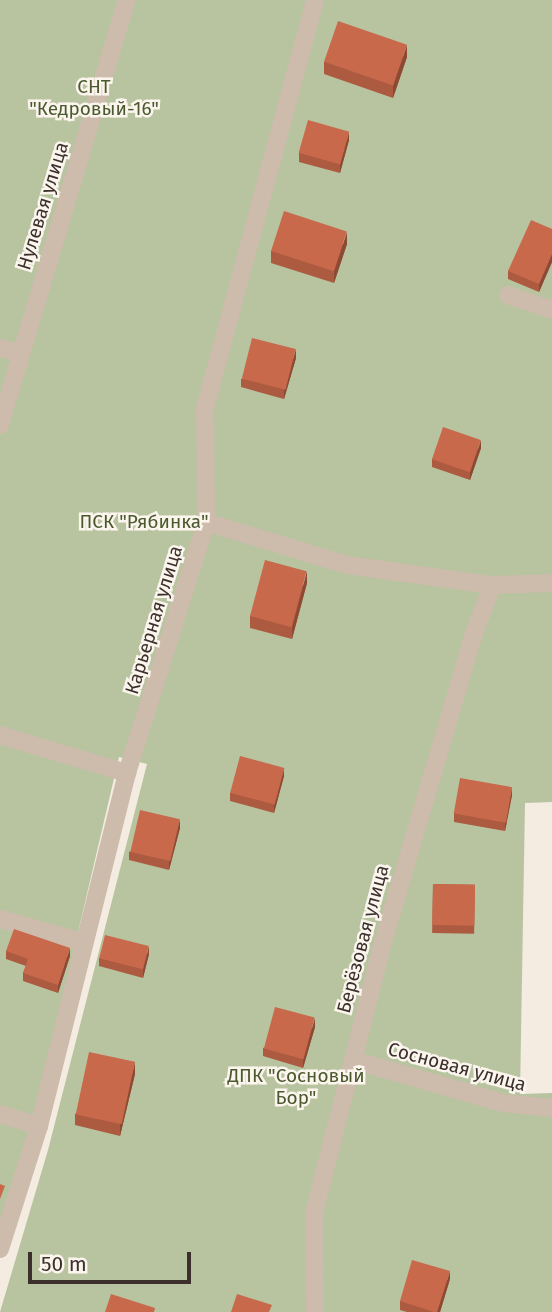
<!DOCTYPE html>
<meta charset="utf-8">
<style>
body{margin:0}
#map{position:relative;width:552px;height:1312px;overflow:hidden;background:#f4ebe1;font-family:"Fira Sans",sans-serif}
div>[style]{position:absolute}
[style*='--x']{left:calc(var(--x)*1px);top:calc(var(--y)*1px);width:calc(var(--w)*1px);rotate:calc(var(--a)*1deg)}
.green>*{inset:0;background:#b8c4a0}
.minor>*{height:18px;margin:-9px;padding:0 9px;transform-origin:9px;border-radius:9px;background:#cdbbac}
.wall>*{inset:0;background:#ac5a40;transform-origin:0 0}
.shaded-wall>*{inset:0;background:#8c4a34}
.building>*{inset:0;background:#c8694b;transform-origin:0 0}
span{translate:-50% -50%;white-space:nowrap;text-align:center;line-height:1.15;-webkit-text-stroke:5px #fbf5ee;paint-order:stroke}
.park-label{font-size:19px;color:#4a5a2e}
.street-label{font-size:19px;color:#3b302b}
.scale{position:absolute;left:28px;top:1252px;width:163px;height:32px;box-sizing:border-box;border:4px solid #3b302b;border-top:0;padding-left:9px;font-size:21px;line-height:24px;white-space:nowrap;color:#3b302b;-webkit-text-stroke:5px #fbf5ee;paint-order:stroke}
</style>
<div id="map">
<div class="green">
<div style="clip-path:polygon(0 0,552px 0,552px 802px,525px 803px,520px 1094px,552px 1093px,552px 1312px,0 1312px,48px 1150px,147px 764px,119px 757px,41px 1091px,0 1225px)"></div>
</div>
<div class="minor">
<div style="--x:508;--y:295;--w:46;--a:18.8"></div>
<div style="--x:0;--y:348;--w:22;--a:16"></div>
<div style="--x:0;--y:425;--w:444;--a:-73.4"></div>
<div style="--x:206;--y:522;--w:147;--a:17"></div>
<div style="--x:347;--y:565;--w:146;--a:7.9"></div>
<div style="--x:492;--y:585;--w:60;--a:-1.9"></div>
<div style="--x:0;--y:735;--w:133;--a:16.7"></div>
<div style="--x:0;--y:919;--w:85;--a:15.7"></div>
<div style="--x:353;--y:1060;--w:156;--a:16"></div>
<div style="--x:503;--y:1103;--w:49;--a:5.8"></div>
<div style="--x:0;--y:1114;--w:41;--a:17.1"></div>
<div style="--x:0;--y:1249;--w:129;--a:-72.4"></div>
<div style="--x:39;--y:1126;--w:364;--a:-76"></div>
<div style="--x:127;--y:773;--w:263;--a:-72.5"></div>
<div style="--x:206;--y:522;--w:114;--a:-90.5"></div>
<div style="--x:205;--y:408;--w:423;--a:-74.9"></div>
<div style="--x:315;--y:1312;--w:99;--a:-90.6"></div>
<div style="--x:314;--y:1213;--w:283;--a:-75.7"></div>
<div style="--x:384;--y:939;--w:318;--a:-73.6"></div>
<div style="--x:474;--y:634;--w:52;--a:-69.8"></div>
</div>
<div class="wall">
<div style="clip-path:polygon(407px 57px,393px 98px,324px 74px,324px 62px)"></div>
<div style="clip-path:polygon(349px 140px,340px 173px,299px 162px,299px 153px)"></div>
<div style="clip-path:polygon(552px 229px,552px 262px,539px 292px,508px 279px,508px 271px)"></div>
<div style="clip-path:polygon(347px 244px,334px 283px,271px 263px,271px 251px)"></div>
<div style="clip-path:polygon(296px 358px,284px 399px,241px 387px,241px 379px)"></div>
<div style="clip-path:polygon(481px 448px,470px 480px,432px 467px,432px 459px)"></div>
<div style="clip-path:polygon(307px 583px,292px 639px,250px 628px,250px 616px)"></div>
<div style="clip-path:polygon(284px 776px,274px 813px,230px 801px,230px 793px)"></div>
<div style="clip-path:polygon(512px 795px,505px 831px,454px 822px,454px 813px)"></div>
<div style="clip-path:polygon(180px 828px,169px 870px,129px 860px,129px 852px)"></div>
<div style="left:433px;top:884px;width:42px;height:49px;rotate:1deg"></div>
<div style="clip-path:polygon(6px 951px,70px 956px,58px 993px,23px 981px,23px 973px,26px 966px,6px 959px)"></div>
<div style="clip-path:polygon(149px 954px,143px 978px,99px 966px,99px 958px)"></div>
<div style="clip-path:polygon(315px 1027px,303px 1068px,263px 1056px,263px 1048px)"></div>
<div style="clip-path:polygon(135px 1074px,120px 1136px,75px 1125px,75px 1114px)"></div>
<div style="clip-path:polygon(450px 1279px,440px 1312px,407px 1312px,400px 1310px,400px 1301px)"></div>
</div>
<div class="shaded-wall">
<div style="clip-path:polygon(407px 45px,407px 57px,393px 98px,393px 86px)"></div>
<div style="clip-path:polygon(349px 132px,349px 140px,340px 173px,340px 165px)"></div>
<div style="clip-path:polygon(347px 232px,347px 244px,334px 283px,334px 272px)"></div>
<div style="clip-path:polygon(552px 254px,552px 262px,539px 292px,539px 284px)"></div>
<div style="clip-path:polygon(296px 349px,296px 358px,284px 399px,284px 391px)"></div>
<div style="clip-path:polygon(481px 440px,481px 448px,470px 480px,470px 472px)"></div>
<div style="clip-path:polygon(307px 571px,307px 583px,292px 639px,292px 628px)"></div>
<div style="clip-path:polygon(284px 768px,284px 776px,274px 813px,274px 805px)"></div>
<div style="clip-path:polygon(512px 787px,512px 795px,505px 831px,505px 823px)"></div>
<div style="clip-path:polygon(180px 819px,180px 828px,169px 870px,169px 862px)"></div>
<div style="clip-path:polygon(149px 946px,149px 954px,143px 978px,143px 970px)"></div>
<div style="clip-path:polygon(70px 948px,70px 956px,58px 993px,58px 985px)"></div>
<div style="clip-path:polygon(315px 1018px,315px 1027px,303px 1068px,303px 1059px)"></div>
<div style="clip-path:polygon(135px 1062px,135px 1074px,120px 1136px,120px 1124px)"></div>
<div style="clip-path:polygon(450px 1271px,450px 1279px,440px 1312px,437px 1312px)"></div>
</div>
<div class="building">
<div style="left:338px;top:21px;width:73px;height:43px;rotate:19deg"></div>
<div style="left:308px;top:120px;width:43px;height:34px;rotate:16deg"></div>
<div style="left:284px;top:211px;width:66px;height:42px;rotate:18deg"></div>
<div style="clip-path:polygon(531px 220px,552px 229px,552px 254px,539px 284px,508px 271px)"></div>
<div style="left:252px;top:338px;width:45px;height:42px;rotate:14deg"></div>
<div style="left:443px;top:427px;width:40px;height:34px;rotate:19deg"></div>
<div style="left:265px;top:560px;width:43px;height:58px;rotate:15deg"></div>
<div style="left:240px;top:756px;width:46px;height:38px;rotate:15deg"></div>
<div style="left:460px;top:778px;width:53px;height:36px;rotate:10deg"></div>
<div style="left:140px;top:810px;width:41px;height:43px;rotate:13deg"></div>
<div style="left:433px;top:884px;width:42px;height:41px;rotate:1deg"></div>
<div style="clip-path:polygon(14px 929px,70px 948px,58px 985px,23px 973px,28px 959px,6px 951px)"></div>
<div style="left:105px;top:935px;width:45px;height:24px;rotate:14deg"></div>
<div style="left:275px;top:1007px;width:41px;height:43px;rotate:15deg"></div>
<div style="left:89px;top:1052px;width:47px;height:64px;rotate:12deg"></div>
<div style="clip-path:polygon(0 1184px,5px 1186px,0 1199px)"></div>
<div style="clip-path:polygon(412px 1260px,450px 1271px,437px 1312px,434px 1312px,400px 1301px)"></div>
<div style="clip-path:polygon(111px 1294px,155px 1308px,154px 1312px,105px 1312px)"></div>
<div style="clip-path:polygon(237px 1294px,272px 1305px,269px 1312px,231px 1312px)"></div>
</div>
<div class="park-label">
<span style="left:94px;top:98px">СНТ<br>"Кедровый-16"</span>
<span style="left:144px;top:522px">ПСК "Рябинка"</span>
<span style="left:296px;top:1087px">ДПК "Сосновый<br>Бор"</span>
</div>
<div class="street-label">
<span style="left:43px;top:206px;rotate:-73deg">Нулевая улица</span>
<span style="left:154px;top:620px;rotate:-73deg">Карьерная улица</span>
<span style="left:363px;top:939px;rotate:-75deg">Берёзовая улица</span>
<span style="left:457px;top:1067px;rotate:15deg">Сосновая улица</span>
</div>
<div class="scale">50 m</div>
</div>
